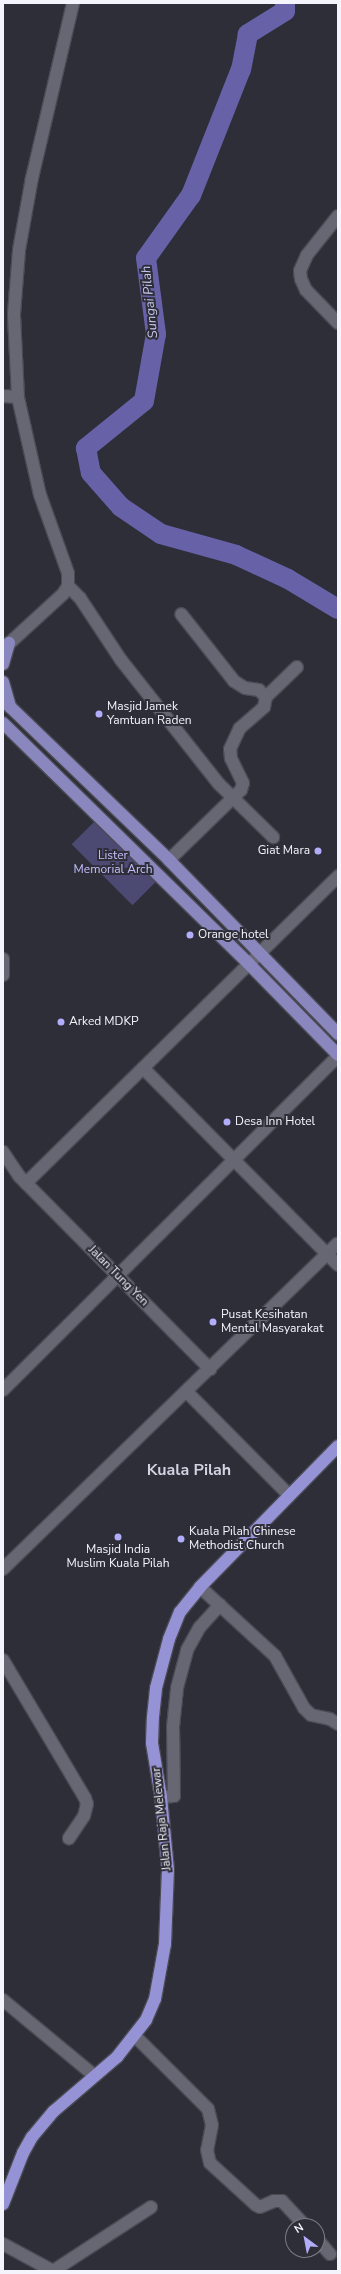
<!DOCTYPE html>
<style>
body{margin:0}
#map{position:relative;width:341px;height:2274px;overflow:hidden;background:#2e2e39;font-family:"Nunito Sans",sans-serif}
div>[style]{position:absolute}
[style*='--x']{left:calc(var(--x)*1px);top:calc(var(--y)*1px);width:calc(var(--w)*1px);rotate:calc(var(--a)*1deg)}
.green>*{inset:0;background:#4c4972;transform-origin:0 0}
.river>*{height:20px;margin:-10px;padding:0 10px;transform-origin:10px;border-radius:10px;background:#6761a8}
.roads{filter:drop-shadow(1px 0 #4b4b55) drop-shadow(-1px 0 #4b4b55) drop-shadow(0 1px #4b4b55) drop-shadow(0 -1px #4b4b55)}
.minor>*{height:12px;margin:-6px;padding:0 6px;transform-origin:6px;border-radius:6px;background:#676774}
.tertiary>*{height:12px;margin:-6px;padding:0 6px;transform-origin:6px;border-radius:6px;background:#676774}
.primary>*{height:12px;margin:-6px;padding:0 6px;transform-origin:6px;border-radius:6px;background:#8a87be}
.trunk>*{height:12px;margin:-6px;padding:0 6px;transform-origin:6px;border-radius:6px;background:#9692d6}
.dots>*{width:11px;height:11px;translate:-50% -50%;box-sizing:border-box;border:2px solid #2e2e39;border-radius:50%}
span{translate:-50% -50%;white-space:nowrap;text-align:center;line-height:1.15;-webkit-text-stroke:4px #2e2e39;paint-order:stroke}
.poi-label{font-size:12px;color:#f4f4fc}
.left{translate:0 -50%;text-align:left}
.right{translate:-100% -50%;text-align:right}
.park-label{font-size:12px;color:#c2c0fc}
.street-label{font-size:12px;color:#f4f4fc}
.water-label{font-size:13px;color:#c7c7ef;font-style:italic}
.district-label{font-size:16px;color:#d2d2e1;font-weight:700}
.frame{position:absolute;inset:0;border:4px solid #f4f4fc;pointer-events:none}
.north{position:absolute;left:285px;top:2218px;width:40px;height:40px;box-sizing:border-box;background:#2e2e39;border:1px solid #7d7d87;border-radius:50%;rotate:328deg;font-size:11px;font-weight:700;line-height:16px;text-align:center;color:#f4f4fc}
.north::after{content:'';display:block;margin:auto;width:14px;height:18px;background:#b1adfa;clip-path:polygon(50% 0,100% 100%,50% 72%,0 100%)}
</style>
<div id="map">
<div class="green">
<div style="left:95px;top:821px;width:86px;height:33px;rotate:45deg"></div>
</div>
<div class="river">
<div style="--x:285;--y:3;--w:8;--a:90"></div>
<div style="--x:285;--y:11;--w:44;--a:148.1"></div>
<div style="--x:248;--y:34;--w:36;--a:101"></div>
<div style="--x:241;--y:69;--w:136;--a:111.6"></div>
<div style="--x:191;--y:195;--w:77;--a:125.5"></div>
<div style="--x:146;--y:258;--w:77;--a:82.5"></div>
<div style="--x:156;--y:334;--w:68;--a:100.2"></div>
<div style="--x:144;--y:401;--w:75;--a:141"></div>
<div style="--x:86;--y:448;--w:25;--a:79"></div>
<div style="--x:91;--y:473;--w:45;--a:48.6"></div>
<div style="--x:121;--y:507;--w:48;--a:34"></div>
<div style="--x:161;--y:534;--w:78;--a:15.6"></div>
<div style="--x:236;--y:555;--w:57;--a:24.8"></div>
<div style="--x:288;--y:579;--w:58;--a:31"></div>
</div>
<div class="roads">
<div class="minor">
<div style="--x:338;--y:216;--w:50;--a:128.5"></div>
<div style="--x:307;--y:255;--w:17;--a:114"></div>
<div style="--x:300;--y:271;--w:8;--a:83"></div>
<div style="--x:301;--y:279;--w:12;--a:66"></div>
<div style="--x:306;--y:290;--w:46;--a:45.9"></div>
<div style="--x:3;--y:396;--w:15;--a:4"></div>
<div style="--x:68;--y:586;--w:17;--a:45"></div>
<div style="--x:80;--y:598;--w:74;--a:56.5"></div>
<div style="--x:121;--y:660;--w:158;--a:51.7"></div>
<div style="--x:219;--y:784;--w:76;--a:44.5"></div>
<div style="--x:266;--y:697;--w:43;--a:-44.1"></div>
<div style="--x:169;--y:860;--w:100;--a:-44.2"></div>
<div style="--x:241;--y:790;--w:7;--a:-74"></div>
<div style="--x:243;--y:783;--w:28;--a:-116"></div>
<div style="--x:231;--y:758;--w:9;--a:-96"></div>
<div style="--x:230;--y:749;--w:23;--a:-65"></div>
<div style="--x:240;--y:728;--w:32;--a:-41"></div>
<div style="--x:264;--y:707;--w:10;--a:-79"></div>
<div style="--x:266;--y:697;--w:10;--a:-135"></div>
<div style="--x:259;--y:690;--w:14;--a:-172"></div>
<div style="--x:245;--y:688;--w:13;--a:-148"></div>
<div style="--x:234;--y:681;--w:85;--a:-128.3"></div>
<div style="--x:143;--y:1068;--w:277;--a:45.3"></div>
<div style="--x:3;--y:1390;--w:473;--a:-44.9"></div>
<div style="--x:187;--y:1392;--w:145;--a:45.3"></div>
<div style="--x:200;--y:1587;--w:102;--a:42.6"></div>
<div style="--x:275;--y:1656;--w:60;--a:60.9"></div>
<div style="--x:304;--y:1708;--w:10;--a:45"></div>
<div style="--x:311;--y:1715;--w:19;--a:12"></div>
<div style="--x:330;--y:1719;--w:9;--a:32"></div>
<div style="--x:3;--y:1660;--w:161;--a:59.3"></div>
<div style="--x:85;--y:1798;--w:6;--a:72"></div>
<div style="--x:87;--y:1804;--w:12;--a:104"></div>
<div style="--x:84;--y:1816;--w:27;--a:124"></div>
<div style="--x:161;--y:1797;--w:13;--a:-4"></div>
<div style="--x:174;--y:1796;--w:69;--a:-90.8"></div>
<div style="--x:173;--y:1727;--w:39;--a:-84"></div>
<div style="--x:177;--y:1688;--w:39;--a:-75"></div>
<div style="--x:187;--y:1650;--w:26;--a:-61"></div>
<div style="--x:200;--y:1627;--w:30;--a:-48"></div>
<div style="--x:3;--y:2000;--w:119;--a:39.6"></div>
<div style="--x:135;--y:2036;--w:103;--a:45"></div>
<div style="--x:208;--y:2109;--w:16;--a:76"></div>
<div style="--x:212;--y:2125;--w:25;--a:101"></div>
<div style="--x:207;--y:2150;--w:13;--a:77"></div>
<div style="--x:210;--y:2163;--w:62;--a:42.4"></div>
<div style="--x:256;--y:2205;--w:4;--a:27"></div>
<div style="--x:260;--y:2207;--w:15;--a:-23"></div>
<div style="--x:274;--y:2201;--w:8;--a:0"></div>
<div style="--x:282;--y:2201;--w:34;--a:47"></div>
<div style="--x:317;--y:2239;--w:20;--a:49"></div>
<div style="--x:3;--y:2244;--w:57;--a:28.4"></div>
<div style="--x:53;--y:2271;--w:117;--a:-33.1"></div>
</div>
<div class="tertiary">
<div style="--x:3;--y:649;--w:81;--a:-42.5"></div>
<div style="--x:63;--y:594;--w:9;--a:-58"></div>
<div style="--x:68;--y:586;--w:13;--a:-90"></div>
<div style="--x:68;--y:573;--w:83;--a:-109.7"></div>
<div style="--x:40;--y:495;--w:100;--a:-102.7"></div>
<div style="--x:18;--y:397;--w:83;--a:-92.8"></div>
<div style="--x:14;--y:314;--w:64;--a:-85.5"></div>
<div style="--x:19;--y:250;--w:73;--a:-79.8"></div>
<div style="--x:32;--y:178;--w:180;--a:-76.8"></div>
<div style="--x:3;--y:959;--w:16;--a:90"></div>
<div style="--x:3;--y:1152;--w:29;--a:56"></div>
<div style="--x:19;--y:1176;--w:272;--a:45.3"></div>
<div style="--x:26;--y:1183;--w:438;--a:-44.5"></div>
<div style="--x:3;--y:1569;--w:467;--a:-44.2"></div>
</div>
<div class="primary">
<div style="--x:3;--y:664;--w:22;--a:-74"></div>
<div style="--x:3;--y:682;--w:26;--a:74"></div>
<div style="--x:3;--y:700;--w:231;--a:43.9"></div>
<div style="--x:169;--y:860;--w:243;--a:45.8"></div>
<div style="--x:3;--y:723;--w:344;--a:44.4"></div>
<div style="--x:249;--y:964;--w:127;--a:45.6"></div>
</div>
<div class="trunk">
<div style="--x:3;--y:2204;--w:55;--a:-68.6"></div>
<div style="--x:23;--y:2153;--w:18;--a:-61"></div>
<div style="--x:32;--y:2137;--w:34;--a:-50"></div>
<div style="--x:54;--y:2111;--w:83;--a:-40.6"></div>
<div style="--x:117;--y:2057;--w:47;--a:-51.9"></div>
<div style="--x:146;--y:2020;--w:23;--a:-67"></div>
<div style="--x:155;--y:1999;--w:56;--a:-79.7"></div>
<div style="--x:165;--y:1944;--w:74;--a:-87.7"></div>
<div style="--x:168;--y:1870;--w:73;--a:-95.5"></div>
<div style="--x:161;--y:1797;--w:55;--a:-99.5"></div>
<div style="--x:152;--y:1743;--w:26;--a:-88"></div>
<div style="--x:153;--y:1717;--w:29;--a:-84"></div>
<div style="--x:156;--y:1688;--w:51;--a:-75.1"></div>
<div style="--x:169;--y:1639;--w:29;--a:-68"></div>
<div style="--x:180;--y:1612;--w:32;--a:-51"></div>
<div style="--x:200;--y:1587;--w:197;--a:-45.6"></div>
</div>
</div>
<div class="dots">
<div style="left:99px;top:714px;background:#b1adfa"></div>
<div style="left:318px;top:851px;background:#b1adfa"></div>
<div style="left:190px;top:935px;background:#b1adfa"></div>
<div style="left:61px;top:1022px;background:#b1adfa"></div>
<div style="left:227px;top:1122px;background:#b1adfa"></div>
<div style="left:213px;top:1322px;background:#b1adfa"></div>
<div style="left:118px;top:1537px;background:#b1adfa"></div>
<div style="left:181px;top:1539px;background:#b1adfa"></div>
</div>
<div class="poi-label">
<span class="left" style="left:107px;top:714px">Masjid Jamek<br>Yamtuan Raden</span>
<span class="right" style="left:310px;top:851px">Giat Mara</span>
<span class="left" style="left:198px;top:935px">Orange hotel</span>
<span class="left" style="left:69px;top:1022px">Arked MDKP</span>
<span class="left" style="left:235px;top:1122px">Desa Inn Hotel</span>
<span class="left" style="left:221px;top:1322px">Pusat Kesihatan<br>Mental Masyarakat</span>
<span class="left" style="left:189px;top:1539px">Kuala Pilah Chinese<br>Methodist Church</span>
<span style="left:118px;top:1557px">Masjid India<br>Muslim Kuala Pilah</span>
</div>
<div class="park-label">
<span style="left:113px;top:863px">Lister<br>Memorial Arch</span>
</div>
<div class="street-label">
<span style="left:118px;top:1276px;rotate:45deg">Jalan Tung Yen</span>
<span style="left:162px;top:1819px;rotate:-96deg">Jalan Raja Melewar</span>
</div>
<div class="water-label">
<span style="left:150px;top:302px;rotate:-96deg">Sungai Pilah</span>
</div>
<div class="district-label">
<span style="left:189px;top:1470px">Kuala Pilah</span>
</div>
<div class="frame"></div>
<div class="north">N</div>
</div>
